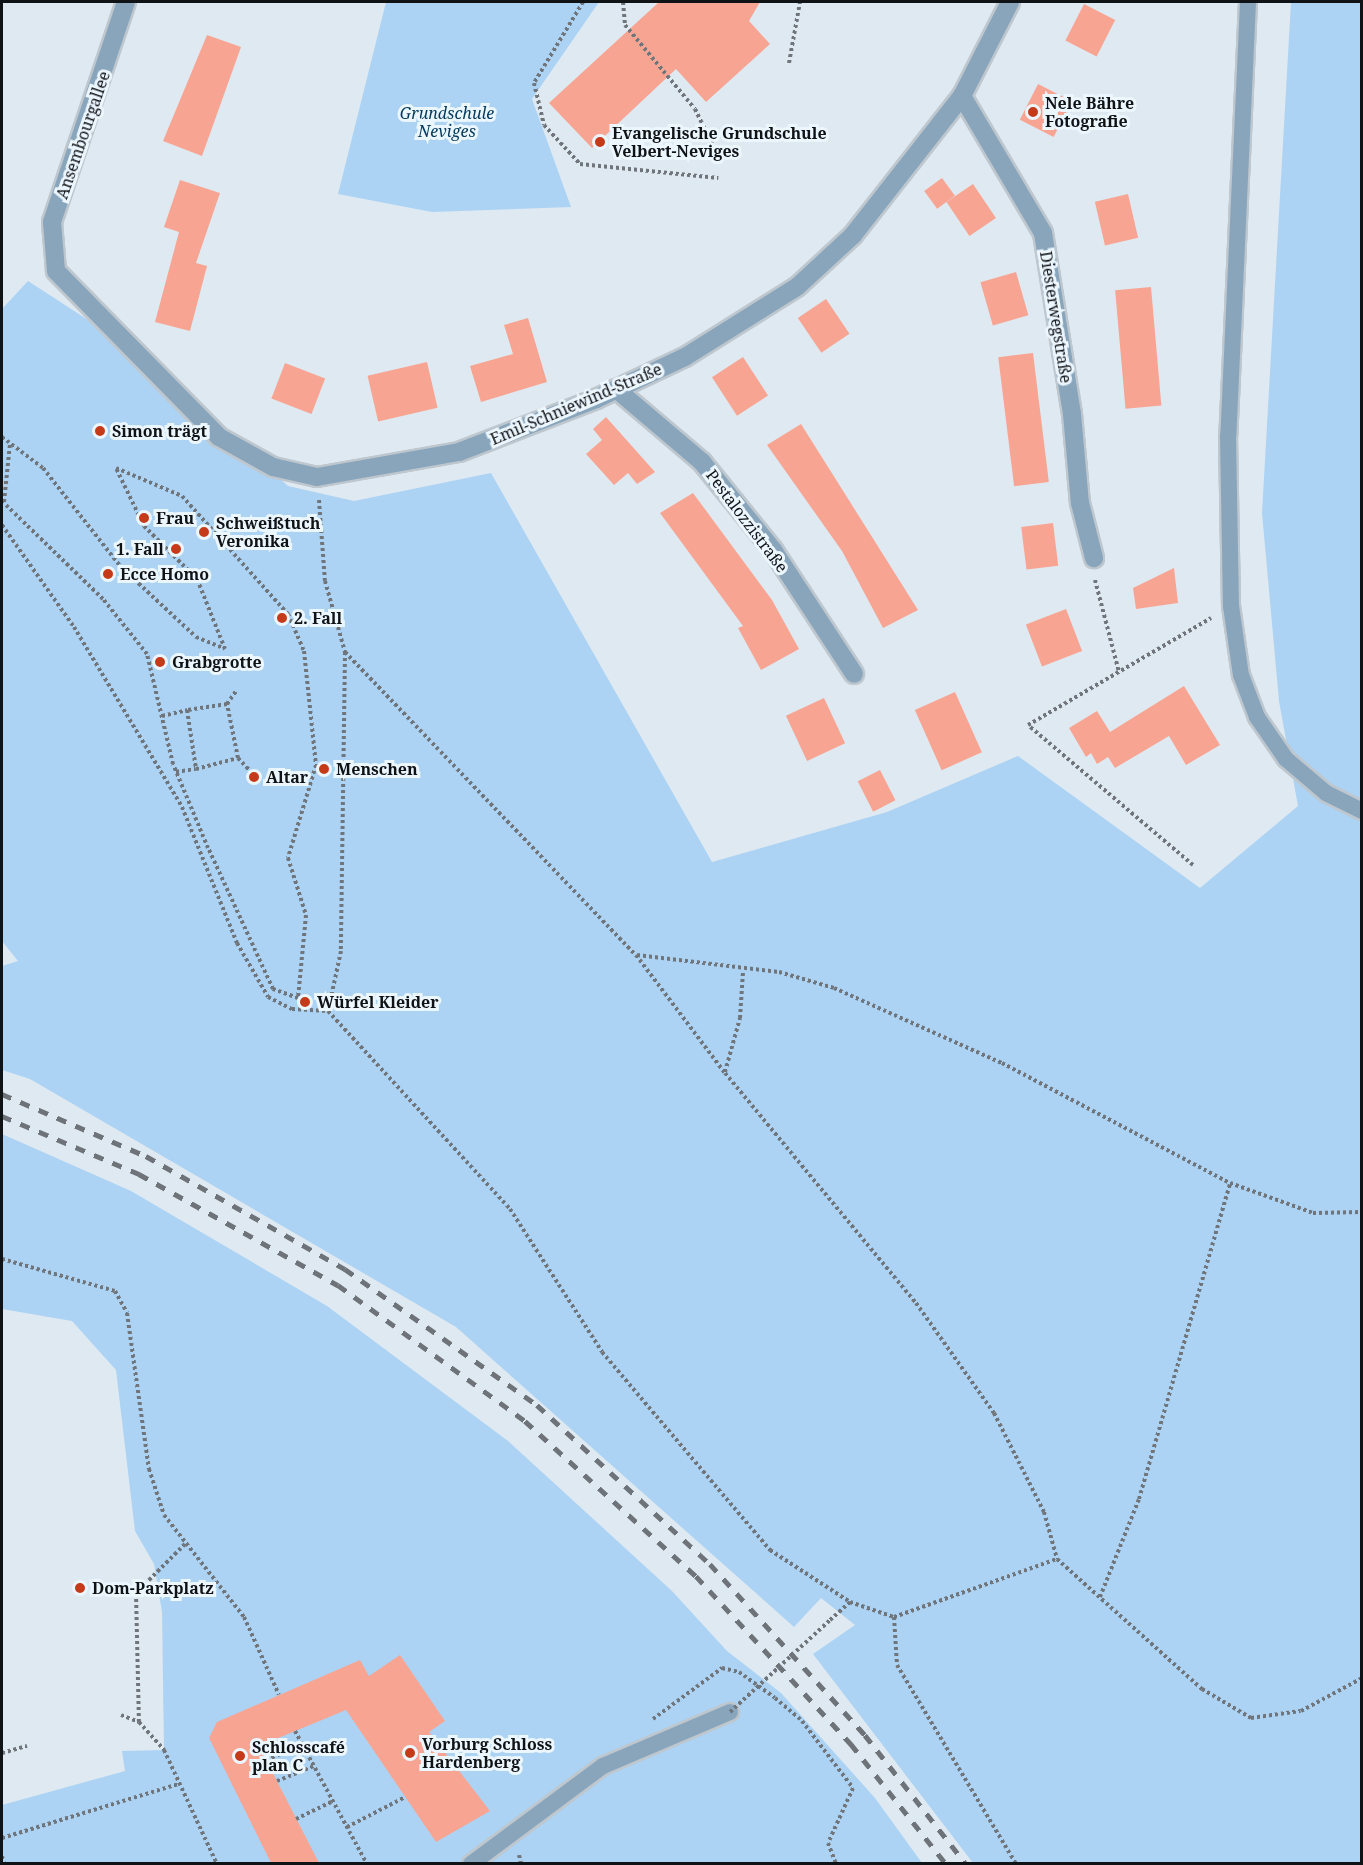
<!DOCTYPE html>
<meta charset="utf-8">
<style>
body{margin:0}
#map{position:relative;width:1363px;height:1865px;overflow:hidden;background:#dfe9f1;font-family:"Noto Serif",serif}
div>[style]{position:absolute}
[style*='--x']{left:calc(var(--x)*1px);top:calc(var(--y)*1px);width:calc(var(--w)*1px);rotate:calc(var(--a)*1deg)}
.green>*{inset:0;background:#acd3f4}
.building>*{inset:0;background:#f7a592;transform-origin:0 0}
.path>*{height:4px;margin-top:-2px;transform-origin:0;background:repeating-linear-gradient(90deg,#6f757a 0 3px,transparent 0 6px)}
.roads{filter:drop-shadow(2px 0 #bec7ce) drop-shadow(-2px 0 #bec7ce) drop-shadow(0 2px #bec7ce) drop-shadow(0 -2px #bec7ce)}
.lane>*{height:16px;margin:-8px;padding:0 8px;transform-origin:8px;border-radius:8px;background:#89a5bc}
.street>*{height:18px;margin:-9px;padding:0 9px;transform-origin:9px;border-radius:9px;background:#89a5bc}
.rail>*{height:4.5px;margin-top:-2.25px;transform-origin:0;background:repeating-linear-gradient(90deg,#6d7378 0 10px,transparent 0 20px)}
.path-bridge>*{height:4px;margin-top:-2px;transform-origin:0;background:repeating-linear-gradient(90deg,#6f757a 0 3px,transparent 0 6px)}
.dots>*{width:16px;height:16px;translate:-50% -50%;box-sizing:border-box;border:3px solid #ecf6ff;border-radius:50%}
span{translate:-50% -50%;white-space:nowrap;text-align:center;line-height:1.15;-webkit-text-stroke:6px #ecf6ff;paint-order:stroke}
.poi-label{font-size:16px;color:#101316;font-weight:700}
.left{translate:0 -50%;text-align:left}
.right{translate:-100% -50%;text-align:right}
.park-label{font-size:16px;color:#03395b;font-style:italic}
.street-label{font-size:16px;color:#101316}
.frame{position:absolute;inset:0;border:3px solid #101316;pointer-events:none}
</style>
<div id="map">
<div class="green">
<div style="clip-path:polygon(386px 2px,599px 2px,532px 99px,571px 207px,432px 212px,338px 194px)"></div>
<div style="clip-path:polygon(1291px 2px,1361px 2px,1361px 1863px,973px 1863px,813px 1654px,855px 1625px,821px 1598px,794px 1627px,456px 1327px,30px 1079px,2px 1070px,2px 966px,18px 961px,2px 941px,2px 309px,28px 281px,142px 355px,288px 486px,354px 501px,491px 473px,712px 862px,887px 812px,1018px 756px,1200px 888px,1298px 806px,1279px 701px,1262px 513px)"></div>
<div style="clip-path:polygon(2px 1134px,131px 1191px,327px 1306px,508px 1441px,672px 1591px,727px 1651px,781px 1693px,875px 1798px,922px 1863px,2px 1863px,2px 1805px,125px 1771px,122px 1751px,164px 1750px,162px 1612px,154px 1564px,135px 1531px,116px 1370px,72px 1321px,2px 1309px)"></div>
</div>
<div class="building">
<div style="clip-path:polygon(659px 2px,760px 2px,749px 21px,770px 44px,706px 102px,676px 69px,592px 148px,549px 103px)"></div>
<div style="left:1084px;top:4px;width:35px;height:41px;rotate:27deg"></div>
<div style="clip-path:polygon(207px 35px,241px 47px,202px 156px,163px 141px)"></div>
<div style="left:1038px;top:84px;width:38px;height:40px;rotate:27deg"></div>
<div style="left:942px;top:178px;width:22px;height:22px;rotate:54deg"></div>
<div style="clip-path:polygon(180px 180px,220px 193px,196px 263px,207px 266px,190px 331px,155px 322px,179px 232px,164px 227px)"></div>
<div style="left:973px;top:184px;width:41px;height:32px;rotate:56deg"></div>
<div style="left:1128px;top:194px;width:45px;height:34px;rotate:77deg"></div>
<div style="left:1016px;top:272px;width:45px;height:37px;rotate:74deg"></div>
<div style="left:1151px;top:287px;width:119px;height:36px;rotate:85deg"></div>
<div style="left:826px;top:299px;width:42px;height:34px;rotate:56deg"></div>
<div style="clip-path:polygon(528px 318px,547px 382px,481px 402px,470px 366px,513px 354px,504px 325px)"></div>
<div style="left:1033px;top:353px;width:130px;height:35px;rotate:83deg"></div>
<div style="left:743px;top:357px;width:46px;height:37px;rotate:57deg"></div>
<div style="left:427px;top:362px;width:47px;height:61px;rotate:77deg"></div>
<div style="left:285px;top:363px;width:43px;height:38px;rotate:21deg"></div>
<div style="clip-path:polygon(606px 417px,655px 472px,637px 484px,628px 473px,614px 485px,586px 454px,602px 440px,593px 429px)"></div>
<div style="clip-path:polygon(801px 424px,918px 610px,883px 628px,842px 551px,767px 445px)"></div>
<div style="clip-path:polygon(693px 493px,772px 600px,799px 649px,761px 670px,738px 628px,743px 626px,660px 513px)"></div>
<div style="left:1053px;top:523px;width:43px;height:32px;rotate:83deg"></div>
<div style="clip-path:polygon(1174px 568px,1178px 603px,1136px 609px,1133px 588px)"></div>
<div style="left:1066px;top:609px;width:45px;height:43px;rotate:69deg"></div>
<div style="clip-path:polygon(1184px 686px,1220px 745px,1186px 765px,1169px 736px,1115px 768px,1108px 757px,1097px 764px,1091px 753px,1086px 757px,1069px 728px,1097px 711px,1110px 732px)"></div>
<div style="left:955px;top:692px;width:66px;height:44px;rotate:66deg"></div>
<div style="left:824px;top:698px;width:50px;height:42px;rotate:65deg"></div>
<div style="left:880px;top:770px;width:34px;height:25px;rotate:63deg"></div>
<div style="clip-path:polygon(400px 1655px,445px 1721px,429px 1732px,490px 1811px,436px 1842px,346px 1710px,259px 1746px,319px 1863px,271px 1863px,209px 1738px,217px 1722px,360px 1660px,369px 1676px)"></div>
</div>
<div class="path">
<div style="--x:583;--y:2;--w:95;--a:121.2"></div>
<div style="--x:534;--y:83;--w:43;--a:76.6"></div>
<div style="--x:544;--y:125;--w:53;--a:47.3"></div>
<div style="--x:580;--y:164;--w:139;--a:5.8"></div>
<div style="--x:623;--y:2;--w:23;--a:85"></div>
<div style="--x:625;--y:25;--w:109;--a:50.2"></div>
<div style="--x:695;--y:109;--w:43;--a:64"></div>
<div style="--x:789;--y:63;--w:62;--a:-79.8"></div>
<div style="--x:2;--y:437;--w:51;--a:37.1"></div>
<div style="--x:43;--y:468;--w:126;--a:51.8"></div>
<div style="--x:121;--y:567;--w:103;--a:43"></div>
<div style="--x:196;--y:637;--w:31;--a:22"></div>
<div style="--x:225;--y:649;--w:75;--a:-111.8"></div>
<div style="--x:197;--y:579;--w:75;--a:-135"></div>
<div style="--x:144;--y:526;--w:64;--a:-115.8"></div>
<div style="--x:116;--y:468;--w:72;--a:23"></div>
<div style="--x:182;--y:496;--w:159;--a:48.1"></div>
<div style="--x:288;--y:614;--w:40;--a:66.6"></div>
<div style="--x:304;--y:651;--w:115;--a:84"></div>
<div style="--x:316;--y:765;--w:97;--a:106.8"></div>
<div style="--x:288;--y:858;--w:60;--a:72.5"></div>
<div style="--x:306;--y:915;--w:83;--a:95.5"></div>
<div style="--x:298;--y:998;--w:27;--a:-160"></div>
<div style="--x:273;--y:989;--w:155;--a:-114.7"></div>
<div style="--x:208;--y:848;--w:91;--a:-112.6"></div>
<div style="--x:173;--y:764;--w:113;--a:-103.3"></div>
<div style="--x:147;--y:654;--w:70;--a:-128.7"></div>
<div style="--x:103;--y:599;--w:141;--a:-135.9"></div>
<div style="--x:319;--y:500;--w:81;--a:85.8"></div>
<div style="--x:325;--y:581;--w:74;--a:74.3"></div>
<div style="--x:345;--y:652;--w:299;--a:90.8"></div>
<div style="--x:341;--y:951;--w:61;--a:102.2"></div>
<div style="--x:4;--y:502;--w:58;--a:-84.1"></div>
<div style="--x:2;--y:525;--w:125;--a:54.8"></div>
<div style="--x:74;--y:627;--w:210;--a:59"></div>
<div style="--x:182;--y:807;--w:147;--a:68"></div>
<div style="--x:237;--y:943;--w:62;--a:60.1"></div>
<div style="--x:268;--y:997;--w:27;--a:27"></div>
<div style="--x:292;--y:1009;--w:36;--a:3"></div>
<div style="--x:328;--y:1011;--w:269;--a:47.4"></div>
<div style="--x:510;--y:1209;--w:170;--a:57.2"></div>
<div style="--x:602;--y:1352;--w:260;--a:49.7"></div>
<div style="--x:770;--y:1550;--w:95;--a:33"></div>
<div style="--x:850;--y:1602;--w:46;--a:18.8"></div>
<div style="--x:894;--y:1617;--w:173;--a:-19.6"></div>
<div style="--x:1095;--y:580;--w:95;--a:75.4"></div>
<div style="--x:345;--y:652;--w:420;--a:46.2"></div>
<div style="--x:636;--y:955;--w:148;--a:53"></div>
<div style="--x:725;--y:1073;--w:299;--a:50.3"></div>
<div style="--x:916;--y:1303;--w:135;--a:54.7"></div>
<div style="--x:994;--y:1413;--w:111;--a:63.2"></div>
<div style="--x:1044;--y:1512;--w:49;--a:74.5"></div>
<div style="--x:1057;--y:1559;--w:195;--a:41.9"></div>
<div style="--x:1202;--y:1689;--w:57;--a:30.6"></div>
<div style="--x:1251;--y:1718;--w:50;--a:-8"></div>
<div style="--x:1301;--y:1711;--w:69;--a:-28.4"></div>
<div style="--x:227;--y:704;--w:16;--a:-55"></div>
<div style="--x:162;--y:716;--w:26;--a:-13"></div>
<div style="--x:238;--y:758;--w:16;--a:47"></div>
<div style="--x:176;--y:772;--w:20;--a:-9"></div>
<div style="--x:196;--y:769;--w:43;--a:-14.7"></div>
<div style="--x:238;--y:758;--w:55;--a:-101.5"></div>
<div style="--x:227;--y:704;--w:40;--a:171.5"></div>
<div style="--x:187;--y:710;--w:60;--a:81.3"></div>
<div style="--x:1193;--y:865;--w:216;--a:-139.7"></div>
<div style="--x:1028;--y:725;--w:212;--a:-30.3"></div>
<div style="--x:637;--y:955;--w:143;--a:6.8"></div>
<div style="--x:779;--y:972;--w:57;--a:16.2"></div>
<div style="--x:834;--y:988;--w:184;--a:24.1"></div>
<div style="--x:1002;--y:1063;--w:258;--a:27.8"></div>
<div style="--x:1230;--y:1183;--w:88;--a:19.9"></div>
<div style="--x:1313;--y:1213;--w:49;--a:-1.2"></div>
<div style="--x:725;--y:1072;--w:56;--a:-74.5"></div>
<div style="--x:740;--y:1018;--w:47;--a:-86.3"></div>
<div style="--x:2;--y:1259;--w:117;--a:15.8"></div>
<div style="--x:115;--y:1291;--w:25;--a:61"></div>
<div style="--x:127;--y:1313;--w:158;--a:82"></div>
<div style="--x:149;--y:1469;--w:48;--a:71.9"></div>
<div style="--x:164;--y:1515;--w:130;--a:51.9"></div>
<div style="--x:244;--y:1617;--w:85;--a:65.8"></div>
<div style="--x:185;--y:1544;--w:69;--a:135"></div>
<div style="--x:136;--y:1593;--w:129;--a:88.7"></div>
<div style="--x:139;--y:1722;--w:38;--a:48"></div>
<div style="--x:164;--y:1750;--w:126;--a:65.1"></div>
<div style="--x:1100;--y:1597;--w:105;--a:-68.3"></div>
<div style="--x:1139;--y:1499;--w:329;--a:-73.9"></div>
<div style="--x:894;--y:1617;--w:48;--a:86.4"></div>
<div style="--x:897;--y:1665;--w:232;--a:59.1"></div>
<div style="--x:830;--y:1620;--w:27;--a:-42"></div>
<div style="--x:121;--y:1715;--w:19;--a:21"></div>
<div style="--x:653;--y:1719;--w:86;--a:-36.5"></div>
<div style="--x:722;--y:1668;--w:17;--a:13"></div>
<div style="--x:739;--y:1672;--w:44;--a:35.8"></div>
<div style="--x:775;--y:1698;--w:35;--a:40"></div>
<div style="--x:802;--y:1721;--w:84;--a:52.7"></div>
<div style="--x:853;--y:1788;--w:60;--a:114.4"></div>
<div style="--x:828;--y:1843;--w:22;--a:69"></div>
<div style="--x:295;--y:1731;--w:151;--a:61.6"></div>
<div style="--x:2;--y:1753;--w:26;--a:-16"></div>
<div style="--x:266;--y:1760;--w:40;--a:-22"></div>
<div style="--x:277;--y:1781;--w:40;--a:-22"></div>
<div style="--x:296;--y:1819;--w:41;--a:-25.9"></div>
<div style="--x:347;--y:1827;--w:65;--a:-27.3"></div>
<div style="--x:2;--y:1838;--w:185;--a:-17"></div>
<div style="--x:519;--y:1855;--w:9;--a:77"></div>
<div style="--x:2;--y:1856;--w:8;--a:76"></div>
</div>
<div class="roads">
<div class="lane">
<div style="--x:1248;--y:2;--w:434;--a:92.6"></div>
<div style="--x:1228;--y:436;--w:170;--a:89"></div>
<div style="--x:1231;--y:606;--w:70;--a:81.8"></div>
<div style="--x:1241;--y:675;--w:45;--a:69.1"></div>
<div style="--x:1257;--y:717;--w:51;--a:55.4"></div>
<div style="--x:1286;--y:759;--w:52;--a:40.4"></div>
<div style="--x:1326;--y:793;--w:40;--a:26.6"></div>
<div style="--x:471;--y:1864;--w:164;--a:-36.6"></div>
<div style="--x:603;--y:1766;--w:138;--a:-23"></div>
</div>
<div class="street">
<div style="--x:126;--y:2;--w:232;--a:108.6"></div>
<div style="--x:52;--y:222;--w:49;--a:85.3"></div>
<div style="--x:56;--y:271;--w:233;--a:45.5"></div>
<div style="--x:219;--y:437;--w:62;--a:29.1"></div>
<div style="--x:273;--y:467;--w:45;--a:12.8"></div>
<div style="--x:317;--y:477;--w:144;--a:-10"></div>
<div style="--x:459;--y:452;--w:147;--a:-21.1"></div>
<div style="--x:596;--y:399;--w:98;--a:-25.3"></div>
<div style="--x:685;--y:357;--w:133;--a:-32.1"></div>
<div style="--x:798;--y:286;--w:75;--a:-42.8"></div>
<div style="--x:853;--y:235;--w:177;--a:-51.9"></div>
<div style="--x:962;--y:96;--w:106;--a:-62.9"></div>
<div style="--x:962;--y:96;--w:159;--a:59.4"></div>
<div style="--x:1043;--y:233;--w:183;--a:80.9"></div>
<div style="--x:1072;--y:414;--w:89;--a:84.9"></div>
<div style="--x:1080;--y:503;--w:57;--a:75.7"></div>
<div style="--x:616;--y:389;--w:113;--a:40.3"></div>
<div style="--x:702;--y:462;--w:113;--a:51.1"></div>
<div style="--x:773;--y:550;--w:148;--a:56.8"></div>
</div>
</div>
<div class="rail">
<div style="--x:2;--y:1094;--w:157;--a:23.3"></div>
<div style="--x:146;--y:1156;--w:229;--a:29.6"></div>
<div style="--x:345;--y:1269;--w:235;--a:35.3"></div>
<div style="--x:537;--y:1405;--w:235;--a:42.6"></div>
<div style="--x:710;--y:1564;--w:231;--a:47.8"></div>
<div style="--x:865;--y:1735;--w:164;--a:51.9"></div>
<div style="--x:2;--y:1116;--w:149;--a:22.9"></div>
<div style="--x:139;--y:1174;--w:228;--a:29.2"></div>
<div style="--x:338;--y:1285;--w:231;--a:36"></div>
<div style="--x:525;--y:1421;--w:231;--a:42.2"></div>
<div style="--x:696;--y:1576;--w:229;--a:47.3"></div>
<div style="--x:851;--y:1744;--w:153;--a:51.6"></div>
</div>
<div class="path-bridge">
<div style="--x:730;--y:1712;--w:136;--a:-42.6"></div>
</div>
<div class="dots">
<div style="left:1033px;top:112px;background:#c53b1a"></div>
<div style="left:600px;top:142px;background:#c53b1a"></div>
<div style="left:100px;top:431px;background:#c53b1a"></div>
<div style="left:144px;top:518px;background:#c53b1a"></div>
<div style="left:204px;top:532px;background:#c53b1a"></div>
<div style="left:176px;top:549px;background:#c53b1a"></div>
<div style="left:108px;top:574px;background:#c53b1a"></div>
<div style="left:282px;top:618px;background:#c53b1a"></div>
<div style="left:160px;top:662px;background:#c53b1a"></div>
<div style="left:324px;top:769px;background:#c53b1a"></div>
<div style="left:254px;top:777px;background:#c53b1a"></div>
<div style="left:305px;top:1002px;background:#c53b1a"></div>
<div style="left:80px;top:1588px;background:#c53b1a"></div>
<div style="left:410px;top:1753px;background:#c53b1a"></div>
<div style="left:240px;top:1756px;background:#c53b1a"></div>
</div>
<div class="poi-label">
<span class="left" style="left:1045px;top:112px">Nele Bähre<br>Fotografie</span>
<span class="left" style="left:612px;top:142px">Evangelische Grundschule<br>Velbert-Neviges</span>
<span class="left" style="left:112px;top:431px">Simon trägt</span>
<span class="left" style="left:156px;top:518px">Frau</span>
<span class="left" style="left:216px;top:532px">Schweißtuch<br>Veronika</span>
<span class="right" style="left:164px;top:549px">1. Fall</span>
<span class="left" style="left:120px;top:574px">Ecce Homo</span>
<span class="left" style="left:294px;top:618px">2. Fall</span>
<span class="left" style="left:172px;top:662px">Grabgrotte</span>
<span class="left" style="left:336px;top:769px">Menschen</span>
<span class="left" style="left:266px;top:777px">Altar</span>
<span class="left" style="left:317px;top:1002px">Würfel Kleider</span>
<span class="left" style="left:92px;top:1588px">Dom-Parkplatz</span>
<span class="left" style="left:422px;top:1753px">Vorburg Schloss<br>Hardenberg</span>
<span class="left" style="left:252px;top:1756px">Schlosscafé<br>plan C</span>
</div>
<div class="park-label">
<span style="left:447px;top:122px">Grundschule<br>Neviges</span>
</div>
<div class="street-label">
<span style="left:83px;top:135px;rotate:-71deg">Ansembourgallee</span>
<span style="left:1056px;top:317px;rotate:81deg">Diesterwegstraße</span>
<span style="left:576px;top:404px;rotate:-23deg">Emil-Schniewind-Straße</span>
<span style="left:747px;top:521px;rotate:53deg">Pestalozzistraße</span>
</div>
<div class="frame"></div>
</div>
